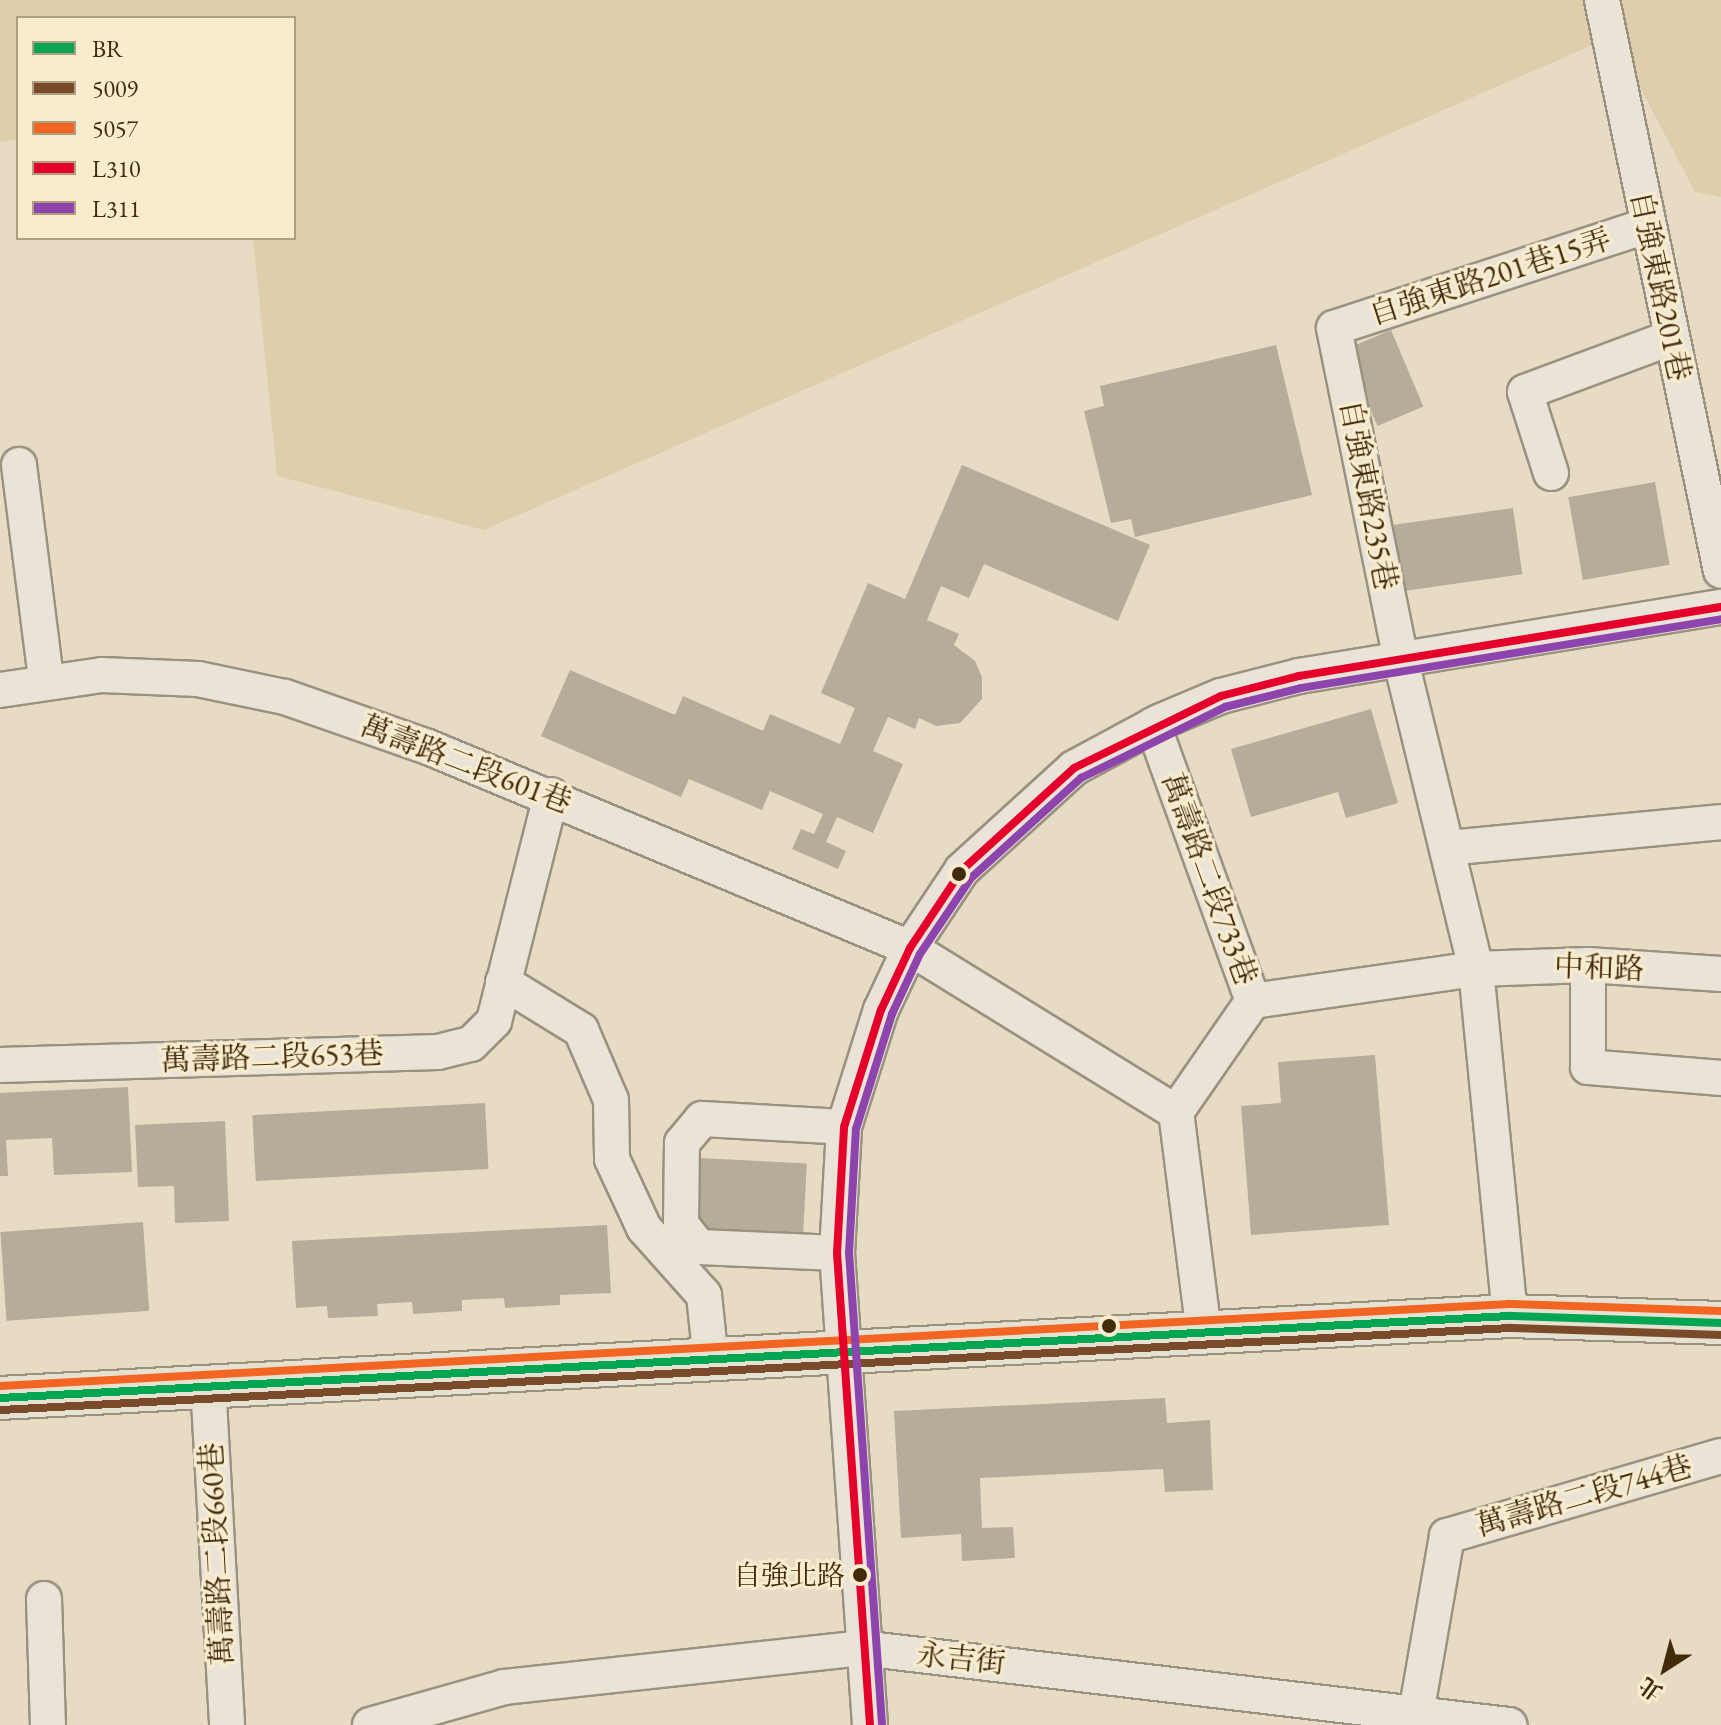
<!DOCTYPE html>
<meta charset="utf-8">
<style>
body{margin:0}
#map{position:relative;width:1721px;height:1725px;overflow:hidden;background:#e7dcc3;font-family:"EB Garamond","Noto Serif TC",serif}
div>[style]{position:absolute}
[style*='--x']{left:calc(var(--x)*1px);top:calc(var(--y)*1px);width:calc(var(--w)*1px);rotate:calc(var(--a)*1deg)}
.green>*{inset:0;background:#deceab}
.building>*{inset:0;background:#b5ac99;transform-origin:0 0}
.roads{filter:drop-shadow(2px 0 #9a917f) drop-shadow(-2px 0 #9a917f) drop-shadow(0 2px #9a917f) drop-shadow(0 -2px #9a917f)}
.minor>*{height:34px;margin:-17px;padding:0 17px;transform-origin:17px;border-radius:17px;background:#eae4d8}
.major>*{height:42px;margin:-21px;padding:0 21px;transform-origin:21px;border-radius:21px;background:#e7e1d2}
.bus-1>*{height:8px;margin:-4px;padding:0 4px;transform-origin:4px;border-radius:4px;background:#00a651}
.bus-2>*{height:8px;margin:-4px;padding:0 4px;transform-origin:4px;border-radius:4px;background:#7a4b2a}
.bus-3>*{height:8px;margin:-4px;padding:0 4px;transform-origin:4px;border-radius:4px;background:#f26522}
.bus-4>*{height:8px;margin:-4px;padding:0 4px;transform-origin:4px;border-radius:4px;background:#e4002b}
.bus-5>*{height:8px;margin:-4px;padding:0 4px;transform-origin:4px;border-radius:4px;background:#8e44ad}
.dots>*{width:22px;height:22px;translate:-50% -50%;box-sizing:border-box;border:4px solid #f9ecce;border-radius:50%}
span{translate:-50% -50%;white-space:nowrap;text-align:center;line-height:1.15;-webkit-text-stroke:6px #f9ecce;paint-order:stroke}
.bus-label{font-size:28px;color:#412b0b}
.right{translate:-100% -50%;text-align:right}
.street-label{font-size:30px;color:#412b0b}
.legend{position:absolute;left:16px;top:16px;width:280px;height:224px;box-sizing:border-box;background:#f9ecce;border:2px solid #af9f80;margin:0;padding:10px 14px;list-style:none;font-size:24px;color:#412b0b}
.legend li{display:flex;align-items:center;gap:16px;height:40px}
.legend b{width:40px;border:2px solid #af9f80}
.north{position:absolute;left:1625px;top:1629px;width:80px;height:80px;-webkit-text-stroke:6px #f9ecce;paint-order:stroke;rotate:216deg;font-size:22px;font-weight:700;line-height:32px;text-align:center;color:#412b0b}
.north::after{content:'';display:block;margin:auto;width:28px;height:36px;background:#412b0b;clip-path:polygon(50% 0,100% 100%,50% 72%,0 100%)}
</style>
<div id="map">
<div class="green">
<div style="clip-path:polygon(0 0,1721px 0,1721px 197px,1695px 192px,1613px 36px,484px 530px,277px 476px,253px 238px,294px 238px,294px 18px,18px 18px,18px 139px,0 142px)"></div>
</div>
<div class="building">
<div style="left:1391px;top:330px;width:83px;height:50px;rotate:67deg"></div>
<div style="clip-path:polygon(1276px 345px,1312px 495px,1135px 537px,1131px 519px,1111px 523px,1084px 411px,1104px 406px,1100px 386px)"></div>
<div style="clip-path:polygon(962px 465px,1150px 545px,1118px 621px,984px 564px,969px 598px,941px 586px,927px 620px,959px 634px,954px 645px,975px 661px,982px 677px,982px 699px,960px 723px,936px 726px,919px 718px,915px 729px,888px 717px,873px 751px,903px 764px,873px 833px,837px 817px,826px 842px,846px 851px,838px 869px,792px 849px,801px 829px,814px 834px,823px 814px,770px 791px,762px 810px,689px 779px,681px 797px,541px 736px,570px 670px,675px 715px,683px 696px,763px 731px,770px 714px,840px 744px,855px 708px,821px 693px,868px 583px,905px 599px)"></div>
<div style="left:1655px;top:482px;width:84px;height:88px;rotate:80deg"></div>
<div style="left:1513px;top:508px;width:67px;height:127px;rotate:82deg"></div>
<div style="clip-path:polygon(1371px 709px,1398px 803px,1346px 818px,1338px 792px,1251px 817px,1231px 749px)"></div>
<div style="clip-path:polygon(1375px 1055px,1389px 1225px,1251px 1235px,1241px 1106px,1281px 1103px,1278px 1062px)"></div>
<div style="clip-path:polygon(128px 1087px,132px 1172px,54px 1175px,52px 1138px,6px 1140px,8px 1176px,0 1176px,0 1093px)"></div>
<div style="left:485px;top:1103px;width:66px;height:233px;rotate:87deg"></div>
<div style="clip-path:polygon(225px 1121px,229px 1221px,175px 1223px,174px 1186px,138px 1187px,135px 1125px)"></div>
<div style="left:700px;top:1158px;width:107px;height:78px;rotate:3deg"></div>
<div style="left:143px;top:1222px;width:89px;height:143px;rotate:86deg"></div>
<div style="clip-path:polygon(607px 1225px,611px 1293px,560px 1295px,560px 1305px,505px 1308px,504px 1298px,462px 1300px,462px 1311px,413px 1314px,412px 1302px,377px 1304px,378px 1316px,328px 1318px,327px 1306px,296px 1308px,292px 1241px)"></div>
<div style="clip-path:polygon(1165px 1398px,1167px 1423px,1210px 1420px,1213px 1490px,1165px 1492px,1163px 1469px,980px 1478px,982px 1528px,1013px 1527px,1015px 1558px,962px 1561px,961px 1534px,901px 1538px,894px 1411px)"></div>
</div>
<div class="roads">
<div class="minor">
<div style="--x:1602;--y:0;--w:583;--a:78.23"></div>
<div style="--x:1646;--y:226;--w:328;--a:161.9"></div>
<div style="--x:1334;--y:328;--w:340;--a:78.6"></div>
<div style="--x:1401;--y:661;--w:317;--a:76.3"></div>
<div style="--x:1476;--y:969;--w:112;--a:-2"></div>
<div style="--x:1588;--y:965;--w:133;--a:3.9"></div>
<div style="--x:19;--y:465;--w:217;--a:82.8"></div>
<div style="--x:1551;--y:473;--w:85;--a:-107.8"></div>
<div style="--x:1525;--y:392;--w:155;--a:-20.4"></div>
<div style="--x:0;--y:690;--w:103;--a:-8.4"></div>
<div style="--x:102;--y:675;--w:96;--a:2.4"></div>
<div style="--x:198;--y:679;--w:89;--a:11.7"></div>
<div style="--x:285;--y:697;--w:151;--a:19.3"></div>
<div style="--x:428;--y:747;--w:522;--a:22.64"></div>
<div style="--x:910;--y:948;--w:312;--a:31.7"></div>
<div style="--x:1153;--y:725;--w:294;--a:70.1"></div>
<div style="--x:1253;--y:1001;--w:225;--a:-8.2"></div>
<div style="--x:1476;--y:969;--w:349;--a:84.4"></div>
<div style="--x:1447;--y:848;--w:275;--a:-5.4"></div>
<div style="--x:1588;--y:965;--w:102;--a:90"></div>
<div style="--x:1588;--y:1067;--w:133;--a:4.7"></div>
<div style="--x:503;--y:982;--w:92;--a:31.6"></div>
<div style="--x:581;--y:1030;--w:76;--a:66.8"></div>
<div style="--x:611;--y:1100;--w:59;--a:89"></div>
<div style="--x:612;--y:1159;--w:76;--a:65.1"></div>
<div style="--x:644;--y:1228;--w:90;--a:48.2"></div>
<div style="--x:704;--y:1295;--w:67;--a:84"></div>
<div style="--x:0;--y:1065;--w:438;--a:-1.7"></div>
<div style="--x:438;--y:1052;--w:34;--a:-14"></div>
<div style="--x:471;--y:1044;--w:33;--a:-45"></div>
<div style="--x:494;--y:1021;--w:233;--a:-75.8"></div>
<div style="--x:837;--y:1253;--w:138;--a:-177.5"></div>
<div style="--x:699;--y:1247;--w:29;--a:-128"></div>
<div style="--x:681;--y:1224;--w:81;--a:-89.3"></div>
<div style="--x:682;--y:1143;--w:31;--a:-50"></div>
<div style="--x:702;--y:1119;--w:142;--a:3.2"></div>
<div style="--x:1204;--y:1333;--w:223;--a:-97.2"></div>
<div style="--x:1176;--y:1112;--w:135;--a:-55.3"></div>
<div style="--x:208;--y:1383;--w:343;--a:86.8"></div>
<div style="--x:44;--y:1599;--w:126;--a:88.2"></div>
<div style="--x:370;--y:1725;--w:139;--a:-15.8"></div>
<div style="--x:504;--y:1687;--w:359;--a:-6.2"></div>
<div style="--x:861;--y:1648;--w:653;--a:6.78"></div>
<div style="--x:870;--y:1725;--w:473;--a:-94"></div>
<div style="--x:837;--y:1253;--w:126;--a:-86.8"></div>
<div style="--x:844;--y:1127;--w:123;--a:-72.5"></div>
<div style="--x:881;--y:1010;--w:68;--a:-64.9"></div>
<div style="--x:910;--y:948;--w:94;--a:-56.3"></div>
<div style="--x:962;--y:870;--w:151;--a:-42.3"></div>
<div style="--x:1074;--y:768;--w:97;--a:-28.4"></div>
<div style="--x:1159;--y:722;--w:67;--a:-22.8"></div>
<div style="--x:1221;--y:696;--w:81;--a:-14.4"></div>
<div style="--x:1299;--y:676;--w:428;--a:-9.3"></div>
<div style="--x:1414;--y:1725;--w:192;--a:-80.1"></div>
<div style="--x:1447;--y:1536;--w:285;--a:-16.3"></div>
</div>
<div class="major">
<div style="--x:0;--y:1398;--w:1512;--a:-3.11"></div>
<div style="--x:1510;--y:1316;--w:211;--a:1.9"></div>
</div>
</div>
<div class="bus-1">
<div style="--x:0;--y:1398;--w:1512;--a:-3.11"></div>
<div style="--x:1510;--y:1316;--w:211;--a:1.9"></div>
</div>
<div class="bus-2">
<div style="--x:1;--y:1410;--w:1511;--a:-3.11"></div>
<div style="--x:1510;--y:1328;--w:211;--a:1.9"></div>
</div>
<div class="bus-3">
<div style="--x:0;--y:1386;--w:1511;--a:-3.11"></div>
<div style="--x:1509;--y:1304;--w:212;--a:1.9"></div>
</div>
<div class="bus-4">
<div style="--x:870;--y:1725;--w:473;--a:-94"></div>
<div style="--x:837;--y:1253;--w:126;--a:-86.8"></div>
<div style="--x:844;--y:1127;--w:123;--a:-72.5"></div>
<div style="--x:881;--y:1010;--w:68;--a:-64.9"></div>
<div style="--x:910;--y:948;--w:94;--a:-56.3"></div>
<div style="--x:962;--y:870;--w:151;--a:-42.3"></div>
<div style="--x:1074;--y:768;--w:164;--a:-26.1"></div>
<div style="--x:1221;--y:696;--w:81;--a:-14.4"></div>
<div style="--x:1299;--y:676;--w:428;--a:-9.3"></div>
</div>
<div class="bus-5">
<div style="--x:882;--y:1724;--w:472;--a:-94"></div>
<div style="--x:849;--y:1253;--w:124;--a:-86.8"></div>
<div style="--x:856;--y:1129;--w:121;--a:-72.6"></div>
<div style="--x:892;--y:1014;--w:66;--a:-65"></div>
<div style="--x:920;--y:954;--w:92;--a:-56.1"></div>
<div style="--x:971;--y:878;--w:149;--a:-42.3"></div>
<div style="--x:1081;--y:778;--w:161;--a:-26.2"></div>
<div style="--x:1225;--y:707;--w:78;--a:-14"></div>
<div style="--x:1301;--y:688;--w:426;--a:-9.3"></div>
</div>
<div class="dots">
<div style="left:959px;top:874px;background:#412b0b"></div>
<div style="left:1109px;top:1326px;background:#412b0b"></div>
<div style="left:860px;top:1575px;background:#412b0b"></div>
</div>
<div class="bus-label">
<span class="right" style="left:845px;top:1575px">自強北路</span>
</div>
<div class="street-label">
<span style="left:1490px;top:277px;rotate:-18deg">自強東路201巷15弄</span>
<span style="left:1660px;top:286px;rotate:78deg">自強東路201巷</span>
<span style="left:1368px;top:495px;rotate:79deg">自強東路235巷</span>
<span style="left:466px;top:764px;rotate:21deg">萬壽路二段601巷</span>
<span style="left:1209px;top:879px;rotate:70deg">萬壽路二段733巷</span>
<span style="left:1599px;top:968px;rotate:2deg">中和路</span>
<span style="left:272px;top:1057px;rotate:-2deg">萬壽路二段653巷</span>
<span style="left:1584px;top:1496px;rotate:-16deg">萬壽路二段744巷</span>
<span style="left:217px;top:1554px;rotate:-93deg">萬壽路二段660巷</span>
<span style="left:961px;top:1659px;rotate:6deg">永吉街</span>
</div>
<ul class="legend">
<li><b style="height:10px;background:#00a651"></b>BR</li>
<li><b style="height:10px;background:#7a4b2a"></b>5009</li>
<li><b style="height:10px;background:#f26522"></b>5057</li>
<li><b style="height:10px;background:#e4002b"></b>L310</li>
<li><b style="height:10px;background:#8e44ad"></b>L311</li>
</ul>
<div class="north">北</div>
</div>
